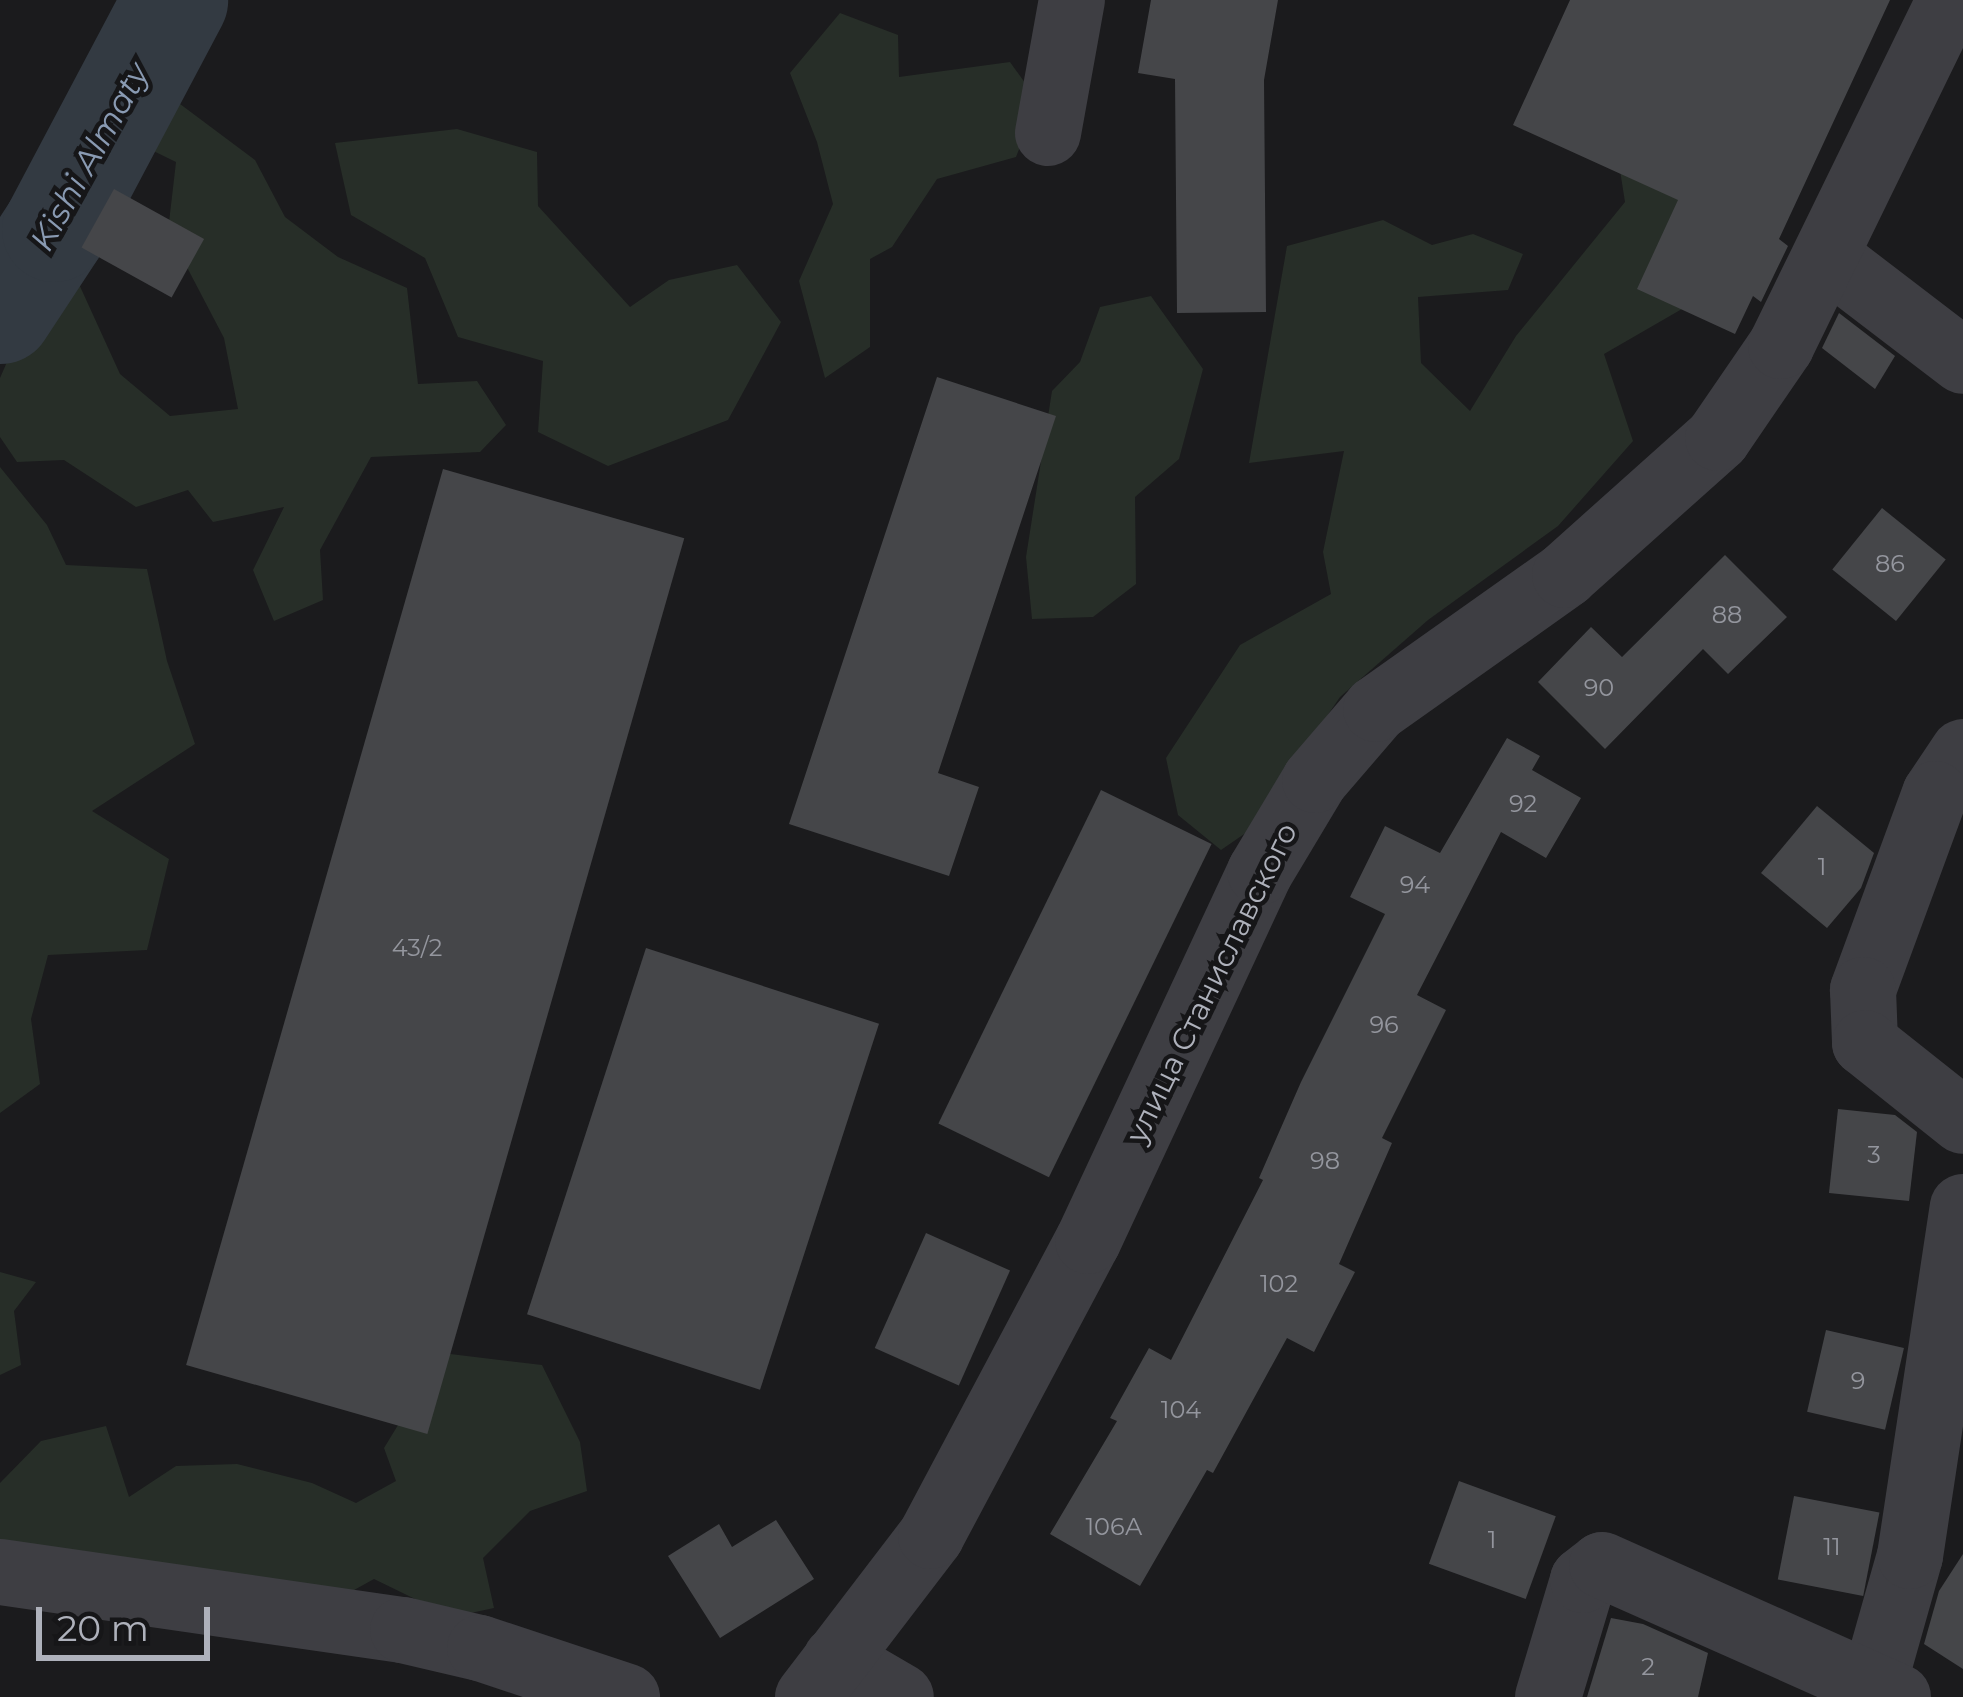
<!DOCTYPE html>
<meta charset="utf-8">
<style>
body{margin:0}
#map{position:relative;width:1963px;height:1697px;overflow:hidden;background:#1b1b1d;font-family:Montserrat,sans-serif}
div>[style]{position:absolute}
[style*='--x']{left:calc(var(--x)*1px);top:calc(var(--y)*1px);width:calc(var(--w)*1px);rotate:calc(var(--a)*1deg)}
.green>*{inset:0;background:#272e28}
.river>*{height:105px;margin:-52.5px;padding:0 52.5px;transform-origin:52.5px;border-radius:52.5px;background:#333a42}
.building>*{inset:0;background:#454649;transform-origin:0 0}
.street>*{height:66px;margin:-33px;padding:0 33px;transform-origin:33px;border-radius:33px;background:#3e3e43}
span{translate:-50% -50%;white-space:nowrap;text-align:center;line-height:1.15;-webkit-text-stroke:9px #161618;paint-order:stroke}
.number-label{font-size:24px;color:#94969e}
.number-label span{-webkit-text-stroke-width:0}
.street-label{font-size:30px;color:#aeb1bb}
.water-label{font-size:33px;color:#899ab2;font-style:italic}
.scale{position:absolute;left:36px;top:1607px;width:174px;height:54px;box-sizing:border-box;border:6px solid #aeb1bb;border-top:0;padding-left:15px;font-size:36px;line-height:42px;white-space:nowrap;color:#aeb1bb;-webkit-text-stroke:9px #161618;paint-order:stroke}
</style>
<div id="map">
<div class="green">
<div style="clip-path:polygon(1702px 6px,1701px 298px,1604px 354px,1633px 441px,1558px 526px,1428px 620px,1340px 697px,1280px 785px,1266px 819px,1221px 850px,1178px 815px,1166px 758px,1240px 645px,1331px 594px,1323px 552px,1344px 451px,1249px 463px,1287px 246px,1383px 220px,1432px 245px,1473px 234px,1523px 254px,1508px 290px,1418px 297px,1421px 363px,1470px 411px,1516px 336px,1625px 202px,1619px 164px)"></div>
<div style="clip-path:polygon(840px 13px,898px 35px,899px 77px,1010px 62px,1038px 101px,1016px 157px,937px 179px,892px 247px,870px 259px,870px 347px,825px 378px,799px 281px,833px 204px,817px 142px,790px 73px)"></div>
<div style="clip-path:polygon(168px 95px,255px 160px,285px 217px,338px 257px,407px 288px,418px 384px,477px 381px,506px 425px,480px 452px,371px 457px,320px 550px,323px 600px,274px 621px,253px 570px,284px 507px,213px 522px,188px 490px,136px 507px,64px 460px,17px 462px,0 437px,0 378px,27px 316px,68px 260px,120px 374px,170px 416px,238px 409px,224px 338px,168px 231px,176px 162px,137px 143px)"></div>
<div style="clip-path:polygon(457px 129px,537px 152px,538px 206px,630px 307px,669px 280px,737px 265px,781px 322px,728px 420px,608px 466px,538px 432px,543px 361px,458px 337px,425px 258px,351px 215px,335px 143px)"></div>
<div style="clip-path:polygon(1151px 296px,1203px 369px,1179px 459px,1135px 497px,1136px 584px,1093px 617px,1032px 619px,1026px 557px,1052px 391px,1080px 362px,1100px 307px)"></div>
<div style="clip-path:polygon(0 467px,47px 525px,66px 565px,147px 569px,167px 661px,195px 744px,92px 811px,169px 859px,147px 950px,48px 955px,31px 1019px,40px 1084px,0 1113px)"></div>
<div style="clip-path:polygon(0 1272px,36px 1282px,14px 1311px,21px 1365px,0 1375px)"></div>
<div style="clip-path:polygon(442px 1353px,542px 1365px,580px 1442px,587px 1491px,530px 1511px,483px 1558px,494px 1608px,452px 1617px,374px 1579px,289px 1626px,0 1551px,0 1483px,41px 1441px,106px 1426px,129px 1497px,176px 1466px,237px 1464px,312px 1483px,356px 1503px,396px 1481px,384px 1448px)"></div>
</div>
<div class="river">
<div style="--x:0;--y:311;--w:98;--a:-56.6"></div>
<div style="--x:54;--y:229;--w:259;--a:-62.1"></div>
</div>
<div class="building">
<div style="clip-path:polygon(1151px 0,1278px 0,1264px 80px,1266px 312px,1177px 313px,1175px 79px,1138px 73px)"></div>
<div style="clip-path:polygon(1570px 0,1890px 0,1779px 239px,1788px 246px,1761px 302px,1753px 296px,1735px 334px,1637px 289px,1678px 200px,1513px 125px)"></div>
<div style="left:114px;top:189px;width:103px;height:67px;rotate:29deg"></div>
<div style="clip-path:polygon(1839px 313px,1895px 356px,1875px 389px,1822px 348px)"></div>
<div style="clip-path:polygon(937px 377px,1056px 416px,938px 773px,979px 787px,949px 876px,789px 824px)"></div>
<div style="left:443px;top:469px;width:251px;height:932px;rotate:16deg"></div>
<div style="left:1882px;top:508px;width:82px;height:79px;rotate:39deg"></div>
<div style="clip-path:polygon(1725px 555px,1787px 617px,1728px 674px,1703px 649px,1605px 749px,1538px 682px,1591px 627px,1622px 657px)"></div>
<div style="clip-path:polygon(1507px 738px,1540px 756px,1532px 770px,1581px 798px,1546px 858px,1501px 832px,1417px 995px,1446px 1010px,1382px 1138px,1392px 1143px,1339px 1264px,1355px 1272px,1314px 1352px,1287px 1338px,1213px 1473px,1207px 1470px,1140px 1586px,1050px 1534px,1117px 1421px,1110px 1418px,1149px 1348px,1171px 1360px,1263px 1180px,1259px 1178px,1301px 1082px,1385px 914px,1350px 897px,1385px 826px,1440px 853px)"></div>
<div style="left:1101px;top:790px;width:123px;height:371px;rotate:26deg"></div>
<div style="clip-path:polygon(1817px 806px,1874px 853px,1861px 888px,1827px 928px,1761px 873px)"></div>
<div style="left:646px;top:948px;width:245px;height:385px;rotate:18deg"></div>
<div style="clip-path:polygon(1838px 1109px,1895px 1115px,1917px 1132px,1909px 1201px,1829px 1193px)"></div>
<div style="left:926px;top:1233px;width:92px;height:126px;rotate:24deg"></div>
<div style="left:1826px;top:1330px;width:80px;height:84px;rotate:13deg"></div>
<div style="left:1459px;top:1481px;width:103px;height:88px;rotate:20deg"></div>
<div style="left:1794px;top:1496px;width:87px;height:85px;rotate:11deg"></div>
<div style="clip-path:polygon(776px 1520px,814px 1579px,720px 1638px,668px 1556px,719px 1524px,732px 1547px)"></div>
<div style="clip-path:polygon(1963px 1554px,1963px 1669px,1924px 1644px,1939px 1591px)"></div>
<div style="clip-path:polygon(1611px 1618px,1643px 1624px,1708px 1653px,1698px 1697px,1587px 1697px)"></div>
</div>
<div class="street">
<div style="--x:1048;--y:133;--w:135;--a:-79.8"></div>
<div style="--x:1827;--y:257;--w:171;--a:37.4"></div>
<div style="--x:1963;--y:752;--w:50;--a:123.7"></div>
<div style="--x:1935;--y:794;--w:209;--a:110.2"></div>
<div style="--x:1863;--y:990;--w:53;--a:87.8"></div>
<div style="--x:1865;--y:1043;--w:125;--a:38.5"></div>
<div style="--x:0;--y:1572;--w:407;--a:8.2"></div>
<div style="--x:403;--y:1630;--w:79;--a:13.2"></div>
<div style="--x:480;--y:1648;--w:155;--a:18.4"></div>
<div style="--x:836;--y:1659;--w:75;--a:30.3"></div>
<div style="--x:1874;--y:1683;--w:132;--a:-74.2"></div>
<div style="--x:1910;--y:1556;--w:353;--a:-81.4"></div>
<div style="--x:808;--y:1697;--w:203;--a:-52.6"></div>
<div style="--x:931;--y:1536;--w:334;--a:-62"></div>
<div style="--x:1088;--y:1241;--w:407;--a:-65"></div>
<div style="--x:1260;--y:872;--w:107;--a:-59.1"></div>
<div style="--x:1315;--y:780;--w:94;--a:-49.3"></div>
<div style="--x:1376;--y:709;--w:232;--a:-35.3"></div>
<div style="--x:1565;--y:575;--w:205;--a:-41.8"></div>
<div style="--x:1718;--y:438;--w:112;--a:-55.6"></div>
<div style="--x:1781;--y:346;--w:385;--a:-64"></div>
<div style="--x:1548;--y:1697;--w:122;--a:-73.3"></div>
<div style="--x:1583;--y:1580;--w:24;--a:-38"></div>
<div style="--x:1602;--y:1565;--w:324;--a:24"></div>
</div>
<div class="number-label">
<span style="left:1890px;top:564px">86</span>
<span style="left:1727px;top:615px">88</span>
<span style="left:1599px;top:688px">90</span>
<span style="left:1523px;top:804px">92</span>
<span style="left:1822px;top:867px">1</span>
<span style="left:1415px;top:885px">94</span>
<span style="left:417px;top:948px">43/2</span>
<span style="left:1384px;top:1025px">96</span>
<span style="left:1874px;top:1155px">3</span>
<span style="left:1325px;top:1161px">98</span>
<span style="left:1279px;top:1284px">102</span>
<span style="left:1858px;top:1381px">9</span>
<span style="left:1181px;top:1410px">104</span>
<span style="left:1114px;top:1527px">106А</span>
<span style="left:1492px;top:1540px">1</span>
<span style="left:1832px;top:1547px">11</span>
<span style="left:1648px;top:1667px">2</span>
</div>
<div class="street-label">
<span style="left:1212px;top:983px;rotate:-64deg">улица Станиславского</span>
</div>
<div class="water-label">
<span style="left:90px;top:157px;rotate:-61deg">Kіshі Almaty</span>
</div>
<div class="scale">20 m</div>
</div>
